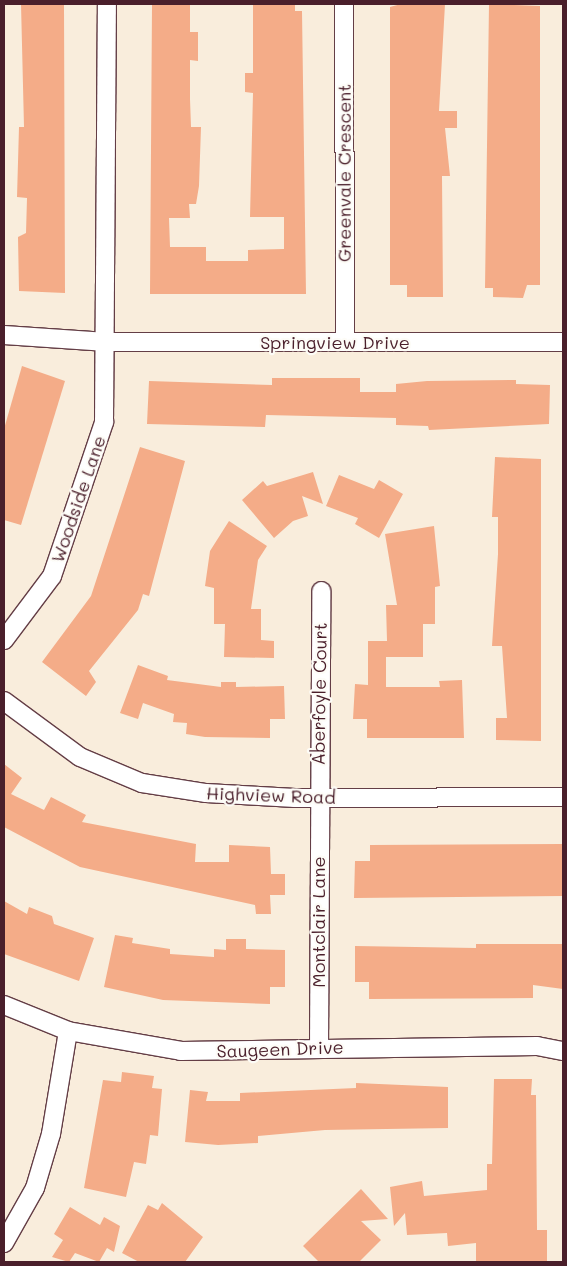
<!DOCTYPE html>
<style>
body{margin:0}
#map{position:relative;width:567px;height:1266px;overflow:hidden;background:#f9eddc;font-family:Mali,sans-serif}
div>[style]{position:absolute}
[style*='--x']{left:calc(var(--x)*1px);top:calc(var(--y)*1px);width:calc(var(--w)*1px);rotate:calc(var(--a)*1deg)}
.building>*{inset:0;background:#f4ac88}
.roads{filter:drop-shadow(1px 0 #643e46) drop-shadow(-1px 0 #643e46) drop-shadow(0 1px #643e46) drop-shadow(0 -1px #643e46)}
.minor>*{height:18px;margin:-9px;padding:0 9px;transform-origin:9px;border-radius:9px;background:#fff}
span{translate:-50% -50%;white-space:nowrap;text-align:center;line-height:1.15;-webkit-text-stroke:4.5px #fdfcf7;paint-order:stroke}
.street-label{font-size:18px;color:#4a1f2b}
.frame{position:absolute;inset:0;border:5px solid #4a1f2b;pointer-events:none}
</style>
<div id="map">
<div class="building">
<div style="clip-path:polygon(21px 4px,64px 4px,65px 293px,19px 291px,18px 237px,26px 233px,27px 198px,17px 197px,19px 127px,24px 127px)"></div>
<div style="clip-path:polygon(190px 4px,190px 32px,198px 32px,198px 61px,190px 60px,190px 99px,191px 127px,201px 127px,199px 186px,196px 204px,189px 204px,190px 218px,169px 218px,170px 247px,206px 247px,206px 261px,248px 261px,248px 250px,284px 249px,284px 217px,250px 217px,253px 93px,245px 92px,245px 73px,253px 73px,253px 4px,295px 4px,295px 11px,302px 11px,306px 294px,150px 294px,152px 5px)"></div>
<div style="clip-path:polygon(401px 4px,445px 4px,439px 111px,457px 111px,457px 128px,445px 128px,450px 176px,442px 176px,443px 297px,407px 297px,407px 285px,390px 285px,390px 7px)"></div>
<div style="clip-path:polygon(489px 4px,540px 6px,540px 285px,527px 285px,523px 298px,493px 297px,493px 288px,485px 288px)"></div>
<div style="clip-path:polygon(22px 366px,65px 381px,21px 525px,4px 520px,4px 429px)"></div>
<div style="clip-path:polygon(272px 378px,360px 378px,360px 392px,396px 392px,396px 384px,427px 381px,516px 380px,516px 384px,550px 385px,549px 424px,429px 430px,428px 426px,396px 425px,396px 418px,266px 415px,265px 427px,147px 424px,149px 381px,272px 385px)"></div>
<div style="clip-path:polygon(140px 447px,185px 461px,149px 596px,143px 594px,138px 610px,89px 671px,96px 682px,86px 696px,42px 662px,91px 596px)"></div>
<div style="clip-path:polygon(495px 457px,541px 459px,541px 741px,496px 740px,496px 718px,507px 718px,502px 646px,492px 646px,498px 554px,498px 517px,492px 517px)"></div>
<div style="clip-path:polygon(313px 472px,323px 504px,302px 496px,308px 516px,293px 521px,274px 538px,242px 500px,263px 481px,267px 486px)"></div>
<div style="clip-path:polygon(339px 475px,374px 489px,379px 480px,403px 494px,379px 538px,355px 524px,358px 518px,326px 506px)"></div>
<div style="clip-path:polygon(229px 521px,267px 546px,258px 560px,251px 609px,261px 609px,261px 640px,274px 641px,274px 658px,224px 657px,225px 624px,214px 624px,214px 588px,205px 586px,210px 551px)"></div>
<div style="clip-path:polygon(434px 526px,440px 586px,435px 587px,435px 624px,423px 624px,423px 657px,386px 657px,386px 687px,440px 687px,439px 681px,462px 680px,464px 738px,367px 738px,367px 719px,353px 719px,355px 684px,368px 685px,368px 641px,387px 641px,386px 605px,397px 605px,385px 534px)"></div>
<div style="clip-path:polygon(138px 665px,168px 676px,167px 680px,221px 687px,221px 682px,236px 682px,236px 687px,284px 686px,285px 719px,270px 719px,270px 738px,205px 737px,186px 734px,187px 723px,173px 722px,174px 714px,143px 703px,138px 719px,120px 713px)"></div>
<div style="clip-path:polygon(4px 764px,22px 778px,11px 794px,44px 810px,51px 797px,86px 815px,82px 822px,196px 844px,195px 862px,229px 862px,229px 845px,270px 847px,271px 874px,285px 874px,285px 895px,270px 895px,271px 914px,256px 914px,255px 905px,80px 867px,4px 827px)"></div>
<div style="clip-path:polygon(563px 844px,563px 896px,354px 898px,355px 861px,370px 861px,370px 845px)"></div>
<div style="clip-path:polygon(4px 901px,27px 914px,29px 907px,52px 916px,54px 924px,94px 938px,79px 981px,4px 954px)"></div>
<div style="clip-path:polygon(115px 935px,133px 938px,132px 943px,170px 949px,170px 954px,214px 957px,214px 949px,226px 950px,226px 939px,246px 939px,246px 949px,285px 950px,285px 987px,270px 987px,270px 1004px,163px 1000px,104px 987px)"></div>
<div style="clip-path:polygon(476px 944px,563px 944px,563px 989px,533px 985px,533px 998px,369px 999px,369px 982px,355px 982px,355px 946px,476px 948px)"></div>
<div style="clip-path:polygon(122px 1072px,154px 1076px,152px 1088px,162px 1089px,158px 1136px,150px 1135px,146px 1164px,134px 1162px,126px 1197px,84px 1188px,103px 1080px,121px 1082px)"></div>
<div style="clip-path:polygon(494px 1079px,532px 1079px,531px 1095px,536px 1095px,537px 1230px,547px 1230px,547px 1262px,476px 1262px,476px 1243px,448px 1246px,447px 1233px,407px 1235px,405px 1213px,394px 1226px,390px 1187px,422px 1181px,424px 1196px,487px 1190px,487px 1164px,492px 1164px)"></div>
<div style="clip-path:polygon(356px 1083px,448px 1087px,448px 1128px,325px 1130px,258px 1136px,258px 1143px,218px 1145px,185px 1142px,190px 1090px,208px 1092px,206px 1101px,240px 1101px,240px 1093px,356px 1088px)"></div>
<div style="clip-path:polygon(361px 1189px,388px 1219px,361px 1221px,381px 1240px,359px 1262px,319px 1262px,303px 1246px)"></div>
<div style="clip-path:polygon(162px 1203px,203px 1237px,185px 1262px,139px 1262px,122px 1253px,148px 1205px,158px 1210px)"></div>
<div style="clip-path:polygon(70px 1207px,100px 1225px,104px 1217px,120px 1226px,114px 1252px,107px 1248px,99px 1262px,75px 1253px,69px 1262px,52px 1257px,63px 1240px,54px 1234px)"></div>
</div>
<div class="roads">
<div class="minor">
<div style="--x:344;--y:4;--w:338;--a:89.8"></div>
<div style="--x:4;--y:335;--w:103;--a:3.9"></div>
<div style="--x:107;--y:342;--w:456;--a:0"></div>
<div style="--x:4;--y:640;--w:80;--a:-53.1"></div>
<div style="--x:52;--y:576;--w:163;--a:-71.3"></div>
<div style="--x:104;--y:422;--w:418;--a:-89.6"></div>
<div style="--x:4;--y:701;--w:94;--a:36.4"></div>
<div style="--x:80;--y:757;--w:67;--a:22.8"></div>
<div style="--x:142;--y:783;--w:65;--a:8.9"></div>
<div style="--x:206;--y:793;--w:89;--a:3.2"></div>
<div style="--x:295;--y:798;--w:268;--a:-0.2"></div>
<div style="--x:4;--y:1005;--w:69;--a:22.1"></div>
<div style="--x:68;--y:1031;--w:115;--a:10"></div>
<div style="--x:181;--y:1051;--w:356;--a:-0.8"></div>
<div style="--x:537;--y:1046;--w:26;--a:11"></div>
<div style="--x:319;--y:1047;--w:456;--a:-89.7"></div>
<div style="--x:4;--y:1243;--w:63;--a:-60.6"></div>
<div style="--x:35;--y:1188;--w:56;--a:-73.5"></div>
<div style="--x:51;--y:1134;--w:104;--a:-80.6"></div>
</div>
</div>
<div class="street-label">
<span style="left:344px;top:173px;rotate:-90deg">Greenvale Crescent</span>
<span style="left:335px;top:342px">Springview Drive</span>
<span style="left:78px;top:499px;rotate:-71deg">Woodside Lane</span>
<span style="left:319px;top:694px;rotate:-89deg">Aberfoyle Court</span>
<span style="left:271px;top:795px;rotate:2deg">Highview Road</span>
<span style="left:318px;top:922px;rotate:-90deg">Montclair Lane</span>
<span style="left:280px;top:1049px;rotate:-2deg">Saugeen Drive</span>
</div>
<div class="frame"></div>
</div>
